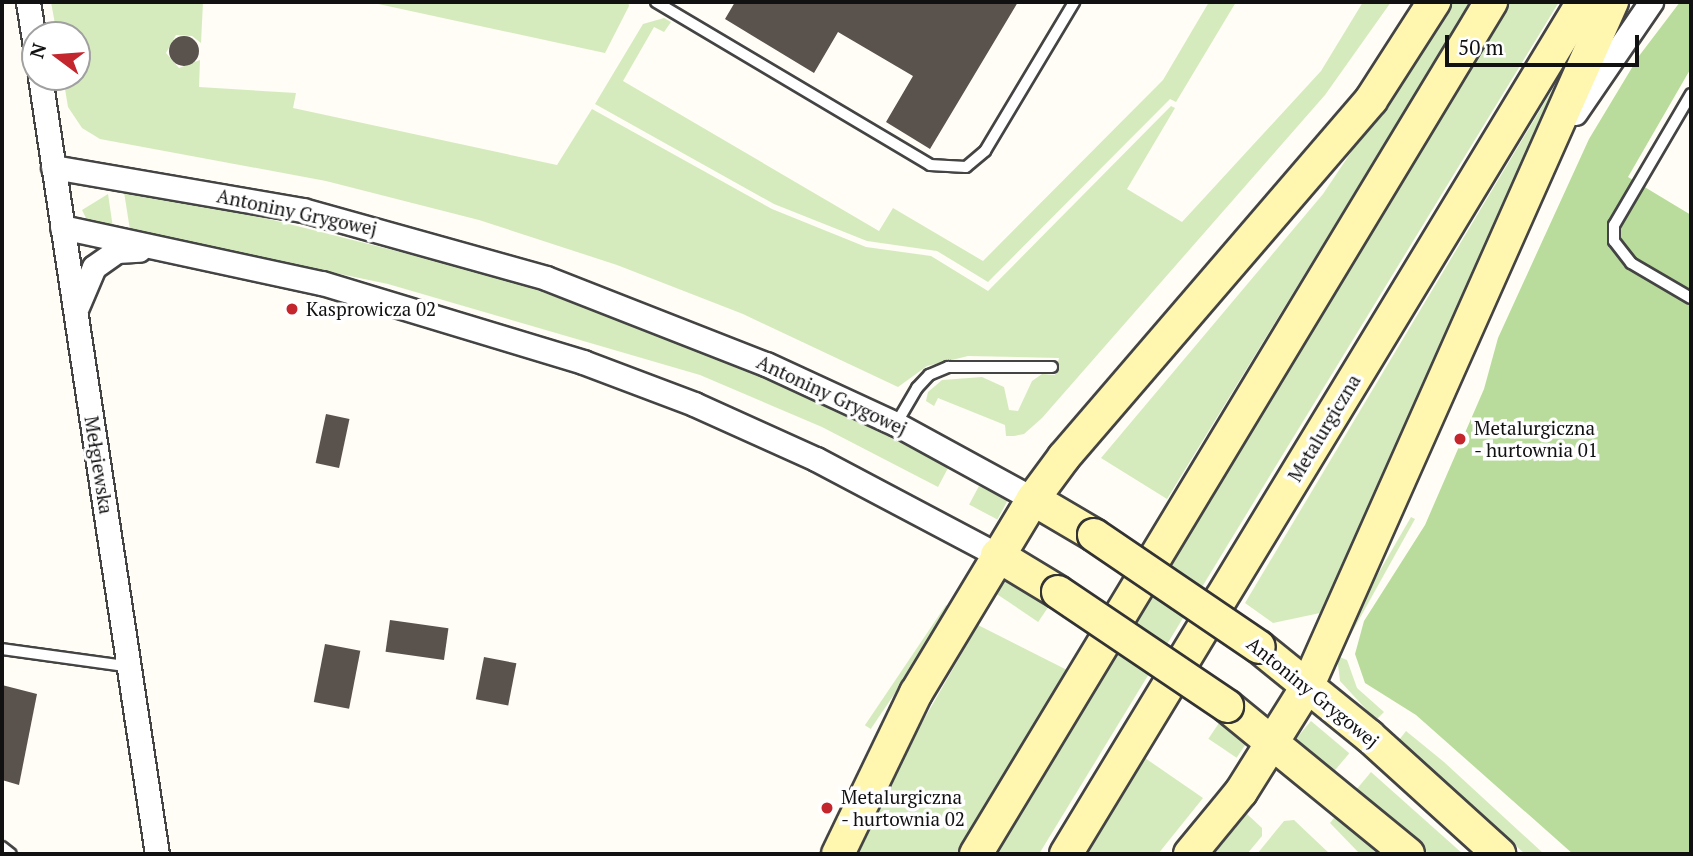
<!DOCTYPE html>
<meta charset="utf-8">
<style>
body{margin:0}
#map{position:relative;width:1693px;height:856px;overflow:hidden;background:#fffdf5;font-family:"PT Serif",serif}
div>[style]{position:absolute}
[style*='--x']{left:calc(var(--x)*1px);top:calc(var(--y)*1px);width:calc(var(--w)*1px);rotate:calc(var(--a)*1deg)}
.green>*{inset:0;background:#d5ebbd;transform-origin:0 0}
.forest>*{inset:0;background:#b9dc9c}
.building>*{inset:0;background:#5a524d;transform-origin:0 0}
.round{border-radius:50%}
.roads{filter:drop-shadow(2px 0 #444) drop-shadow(-2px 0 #444) drop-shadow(0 2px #444) drop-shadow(0 -2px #444)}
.lane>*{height:10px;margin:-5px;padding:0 5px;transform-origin:5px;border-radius:5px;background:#fff}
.street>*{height:23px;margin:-11.5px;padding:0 11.5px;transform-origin:11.5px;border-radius:11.5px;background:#fff}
.secondary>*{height:32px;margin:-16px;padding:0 16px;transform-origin:16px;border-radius:16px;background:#fff6b0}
.bridges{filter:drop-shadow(2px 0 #333) drop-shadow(-2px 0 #333) drop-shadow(0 2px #333) drop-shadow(0 -2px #333)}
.secondary-bridge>*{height:32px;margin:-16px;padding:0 16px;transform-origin:16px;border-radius:16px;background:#fff6b0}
.dots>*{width:19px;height:19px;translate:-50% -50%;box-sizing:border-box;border:4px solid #fff;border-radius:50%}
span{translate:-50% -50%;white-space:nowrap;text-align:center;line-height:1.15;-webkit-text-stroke:7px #fff;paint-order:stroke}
.street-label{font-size:19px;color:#111}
.poi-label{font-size:19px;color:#111}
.left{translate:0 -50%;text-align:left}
.frame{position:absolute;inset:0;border:4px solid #111;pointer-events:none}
.north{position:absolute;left:21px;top:21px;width:70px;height:70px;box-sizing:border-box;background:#fff;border:2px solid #a0a0a0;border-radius:50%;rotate:286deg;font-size:19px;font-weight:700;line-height:28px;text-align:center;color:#111}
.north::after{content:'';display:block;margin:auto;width:24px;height:32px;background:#c4262e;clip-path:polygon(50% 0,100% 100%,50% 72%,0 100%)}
.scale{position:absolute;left:1445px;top:35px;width:194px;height:32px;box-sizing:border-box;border:4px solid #111;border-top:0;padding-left:9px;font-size:21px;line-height:24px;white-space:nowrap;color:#111;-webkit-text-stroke:5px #fff;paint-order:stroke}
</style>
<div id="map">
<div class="green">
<div style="clip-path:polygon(51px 2px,203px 2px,201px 43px,192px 36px,176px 35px,166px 53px,179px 68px,200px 60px,199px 87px,296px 93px,293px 108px,557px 165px,592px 109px,772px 209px,866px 247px,931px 256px,988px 291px,1171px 106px,1175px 108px,1127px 189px,1182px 222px,1321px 71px,1363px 2px,1391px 2px,1325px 95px,1042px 418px,1024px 434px,1014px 436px,1006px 436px,1005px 425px,938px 398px,934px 406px,926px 401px,928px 392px,942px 380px,982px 377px,1004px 387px,1009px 410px,1018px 411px,1032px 381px,1042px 374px,1055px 375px,1059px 358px,968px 356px,927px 366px,898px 387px,743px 314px,617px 265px,479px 220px,326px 181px,100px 139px,82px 128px,68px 107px,63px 77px,77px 77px,77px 35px,57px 35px)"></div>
<div style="clip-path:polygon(369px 2px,628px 2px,629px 6px,605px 53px)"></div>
<div style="clip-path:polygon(1209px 2px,1236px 2px,1176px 102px,1170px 99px,988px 282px,937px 251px,867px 241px,774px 204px,595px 104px,643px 24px,664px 18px,671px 22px,664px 32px,654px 27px,623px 81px,879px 231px,893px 208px,983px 261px,1163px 80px)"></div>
<div style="clip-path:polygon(1452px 2px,1471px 2px,1167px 499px,1101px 458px,1323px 194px)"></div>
<div style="clip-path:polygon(1506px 2px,1559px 2px,1039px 854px,991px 854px)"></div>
<div style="clip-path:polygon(1598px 13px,1320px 613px,1273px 623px,1245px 603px)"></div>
<div style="clip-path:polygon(124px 192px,261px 217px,504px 278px,714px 355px,839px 410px,948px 468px,938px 487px,822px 427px,700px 375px,388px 284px,130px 230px)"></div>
<div style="clip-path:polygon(108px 194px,113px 228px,88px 222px,82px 210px)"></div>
<div style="left:979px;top:486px;width:32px;height:21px;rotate:28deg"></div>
<div style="clip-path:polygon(1411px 517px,1415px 519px,1351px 634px,1345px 631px)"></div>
<div style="left:1004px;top:576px;width:54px;height:19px;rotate:34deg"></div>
<div style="left:946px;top:605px;width:7px;height:145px;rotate:34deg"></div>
<div style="clip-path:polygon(978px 625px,1069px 671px,958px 854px,857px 854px,895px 770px)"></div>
<div style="clip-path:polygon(1337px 656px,1347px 660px,1357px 688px,1384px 712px,1376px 720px,1340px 681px)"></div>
<div style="left:1311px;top:721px;width:50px;height:23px;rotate:40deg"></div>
<div style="left:1219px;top:723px;width:34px;height:19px;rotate:34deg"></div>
<div style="clip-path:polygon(1406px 731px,1444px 762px,1544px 854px,1525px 854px,1399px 740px)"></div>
<div style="clip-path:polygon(1145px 758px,1203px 798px,1158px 854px,1087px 854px)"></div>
<div style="clip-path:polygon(1371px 772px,1463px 854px,1429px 854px,1356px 790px)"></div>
<div style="clip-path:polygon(1338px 813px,1354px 826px,1379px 854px,1360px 854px,1330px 823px)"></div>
<div style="clip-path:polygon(1247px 814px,1262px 828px,1262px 836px,1247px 854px,1214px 854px)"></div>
<div style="clip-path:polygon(1294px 820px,1330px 854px,1257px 854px,1284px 821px)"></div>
</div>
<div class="forest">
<div style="clip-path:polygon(1680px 2px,1691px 2px,1691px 68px,1628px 177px,1691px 215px,1691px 854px,1573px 854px,1416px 715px,1365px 683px,1355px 654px,1364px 621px,1425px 525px,1484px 389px,1498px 338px,1589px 139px,1639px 56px)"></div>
</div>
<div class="building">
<div style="clip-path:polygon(735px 2px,1018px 2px,930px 149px,886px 122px,913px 76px,838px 32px,814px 73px,725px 19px)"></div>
<div class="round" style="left:169px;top:36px;width:30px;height:30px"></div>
<div style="left:326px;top:414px;width:24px;height:50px;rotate:12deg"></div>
<div style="left:390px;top:620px;width:59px;height:32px;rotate:8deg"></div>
<div style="left:325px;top:644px;width:36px;height:59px;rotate:11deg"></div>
<div style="left:484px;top:657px;width:33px;height:43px;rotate:11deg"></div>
<div style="clip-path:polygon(2px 685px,37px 694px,19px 785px,2px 780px)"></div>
</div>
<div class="roads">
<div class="lane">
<div style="--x:656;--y:2;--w:319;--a:30.7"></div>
<div style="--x:930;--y:165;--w:36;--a:3"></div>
<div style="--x:966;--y:167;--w:25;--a:-40"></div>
<div style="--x:985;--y:151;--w:174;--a:-59.1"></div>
<div style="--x:1691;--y:94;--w:152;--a:120.4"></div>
<div style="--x:1614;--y:225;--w:16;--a:90"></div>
<div style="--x:1614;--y:241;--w:28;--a:52"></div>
<div style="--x:1631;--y:263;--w:69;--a:30.3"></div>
<div style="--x:896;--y:424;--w:42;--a:-59.7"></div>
<div style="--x:917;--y:388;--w:18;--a:-47"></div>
<div style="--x:929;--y:375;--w:21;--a:-23"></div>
<div style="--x:948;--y:367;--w:104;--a:0"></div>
<div style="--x:2;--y:649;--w:130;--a:7.9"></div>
<div style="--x:2;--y:847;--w:11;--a:38"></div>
</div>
<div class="street">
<div style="--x:28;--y:2;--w:45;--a:81"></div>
<div style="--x:40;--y:77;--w:786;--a:81.44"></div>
<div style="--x:1575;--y:113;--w:135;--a:-55.6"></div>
<div style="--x:53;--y:167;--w:254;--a:9.8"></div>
<div style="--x:303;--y:210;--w:252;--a:15.6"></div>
<div style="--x:546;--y:278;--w:236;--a:21.4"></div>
<div style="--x:766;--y:364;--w:143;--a:24.8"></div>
<div style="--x:896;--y:424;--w:156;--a:28.7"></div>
<div style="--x:62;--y:227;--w:266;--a:12.2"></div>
<div style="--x:322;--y:283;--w:273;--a:16.8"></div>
<div style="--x:583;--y:362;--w:119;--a:20.7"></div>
<div style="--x:694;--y:404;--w:134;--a:24.3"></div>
<div style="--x:816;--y:459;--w:205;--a:27.9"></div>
<div style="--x:77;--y:307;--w:43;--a:-67"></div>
<div style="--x:94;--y:267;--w:28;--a:-35"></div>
<div style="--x:117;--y:251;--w:22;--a:-3"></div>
</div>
<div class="secondary">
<div style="--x:1033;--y:499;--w:71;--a:30.5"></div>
<div style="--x:997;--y:555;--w:71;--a:31.2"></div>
<div style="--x:1259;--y:647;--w:141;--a:39"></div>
<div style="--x:1369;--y:736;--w:176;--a:42.2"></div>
<div style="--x:1227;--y:706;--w:234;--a:39.3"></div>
<div style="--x:838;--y:854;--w:179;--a:-64.2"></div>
<div style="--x:916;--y:693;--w:227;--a:-58.9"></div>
<div style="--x:1033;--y:499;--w:52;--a:-53.6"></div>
<div style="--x:1064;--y:457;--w:471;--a:-49.3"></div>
<div style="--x:1371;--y:100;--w:117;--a:-57.3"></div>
<div style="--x:976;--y:854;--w:996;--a:-58.85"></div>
<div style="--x:1066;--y:854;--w:997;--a:-58.75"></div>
<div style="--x:1190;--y:854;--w:80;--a:-50.6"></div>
<div style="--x:1241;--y:792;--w:126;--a:-57.9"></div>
<div style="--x:1308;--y:685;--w:748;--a:-66.01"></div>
</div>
</div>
<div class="bridges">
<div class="secondary-bridge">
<div style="--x:1094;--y:535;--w:199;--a:34.2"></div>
<div style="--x:1058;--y:592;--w:204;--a:34"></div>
</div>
</div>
<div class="dots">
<div style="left:292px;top:309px;background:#c4262e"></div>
<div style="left:1460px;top:439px;background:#c4262e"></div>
<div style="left:827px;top:808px;background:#c4262e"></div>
</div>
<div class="street-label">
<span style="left:297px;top:212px;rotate:12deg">Antoniny Grygowej</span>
<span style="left:832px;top:395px;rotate:25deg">Antoniny Grygowej</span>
<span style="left:1324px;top:428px;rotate:-59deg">Metalurgiczna</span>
<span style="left:99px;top:465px;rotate:81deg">Mełgiewska</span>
<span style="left:1313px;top:692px;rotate:39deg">Antoniny Grygowej</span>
</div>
<div class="poi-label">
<span class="left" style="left:306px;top:309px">Kasprowicza 02</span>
<span class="left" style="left:1474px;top:439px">Metalurgiczna<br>- hurtownia 01</span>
<span class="left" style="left:841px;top:808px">Metalurgiczna<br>- hurtownia 02</span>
</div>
<div class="frame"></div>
<div class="north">N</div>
<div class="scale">50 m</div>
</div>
